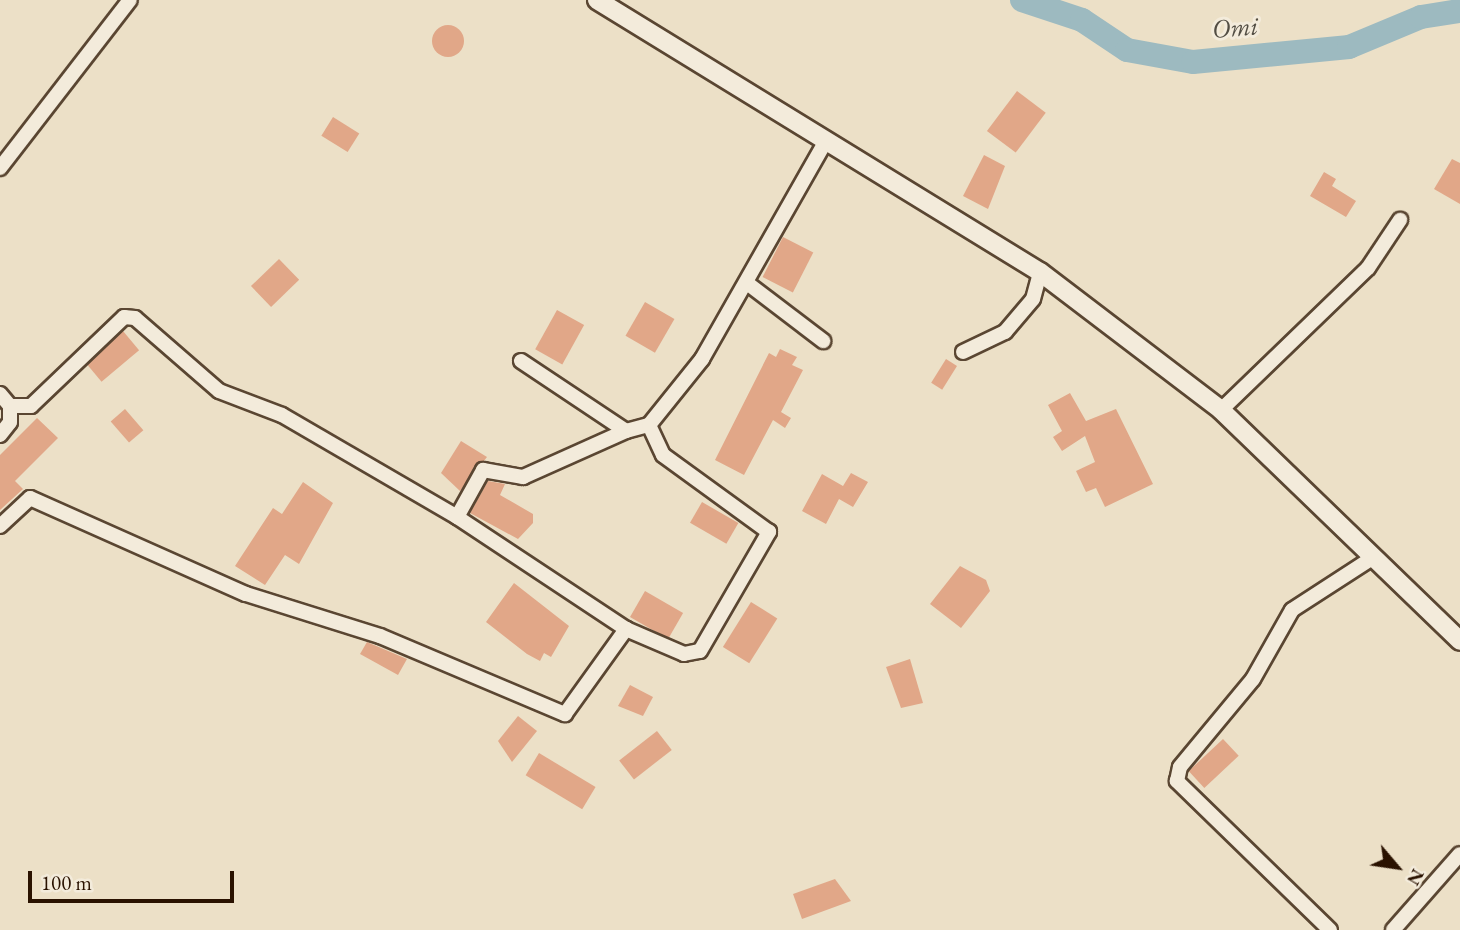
<!DOCTYPE html>
<style>
body{margin:0}
#map{position:relative;width:1460px;height:930px;overflow:hidden;background:#ece0c7;font-family:"EB Garamond",serif}
div>[style]{position:absolute}
[style*='--x']{left:calc(var(--x)*1px);top:calc(var(--y)*1px);width:calc(var(--w)*1px);rotate:calc(var(--a)*1deg)}
.river>*{height:24px;margin:-12px;padding:0 12px;transform-origin:12px;border-radius:12px;background:#9dbac0}
.building>*{inset:0;background:#e1a788;transform-origin:0 0}
.round{border-radius:50%}
.roads{filter:drop-shadow(2px 0 #5a4632) drop-shadow(-2px 0 #5a4632) drop-shadow(0 2px #5a4632) drop-shadow(0 -2px #5a4632)}
.minor>*{height:14px;margin:-7px;padding:0 7px;transform-origin:7px;border-radius:7px;background:#f3ebdb}
.tertiary>*{height:18px;margin:-9px;padding:0 9px;transform-origin:9px;border-radius:9px;background:#f3ebdb}
span{translate:-50% -50%;white-space:nowrap;text-align:center;line-height:1.15;-webkit-text-stroke:6px #f3ebdb;paint-order:stroke}
.water-label{font-size:26px;color:#524d43;font-style:italic}
.north{position:absolute;left:1362px;top:832px;width:70px;height:70px;-webkit-text-stroke:5px #f3ebdb;paint-order:stroke;rotate:119deg;font-size:19px;font-weight:700;line-height:28px;text-align:center;color:#2a1200}
.north::after{content:'';display:block;margin:auto;width:24px;height:32px;background:#2a1200;clip-path:polygon(50% 0,100% 100%,50% 72%,0 100%)}
.scale{position:absolute;left:28px;top:871px;width:206px;height:32px;box-sizing:border-box;border:4px solid #2a1200;border-top:0;padding-left:9px;font-size:21px;line-height:24px;white-space:nowrap;color:#2a1200;-webkit-text-stroke:5px #f3ebdb;paint-order:stroke}
</style>
<div id="map">
<div class="river">
<div style="--x:1022;--y:0;--w:63;--a:18.4"></div>
<div style="--x:1082;--y:20;--w:54;--a:33.7"></div>
<div style="--x:1127;--y:50;--w:67;--a:10.3"></div>
<div style="--x:1193;--y:62;--w:157;--a:-5.5"></div>
<div style="--x:1349;--y:47;--w:78;--a:-22.6"></div>
<div style="--x:1421;--y:17;--w:39;--a:-9"></div>
</div>
<div class="building">
<div class="round" style="left:432px;top:25px;width:32px;height:32px"></div>
<div style="left:1017px;top:91px;width:36px;height:50px;rotate:37deg"></div>
<div style="left:333px;top:117px;width:31px;height:22px;rotate:32deg"></div>
<div style="clip-path:polygon(984px 155px,1005px 166px,988px 209px,963px 196px)"></div>
<div style="clip-path:polygon(1452px 159px,1460px 163px,1460px 204px,1434px 189px)"></div>
<div style="clip-path:polygon(1324px 172px,1336px 179px,1332px 186px,1356px 201px,1346px 217px,1310px 196px)"></div>
<div style="left:783px;top:237px;width:34px;height:45px;rotate:27deg"></div>
<div style="left:279px;top:259px;width:29px;height:39px;rotate:46deg"></div>
<div style="left:645px;top:302px;width:34px;height:39px;rotate:30deg"></div>
<div style="left:557px;top:310px;width:31px;height:45px;rotate:29deg"></div>
<div style="left:123px;top:331px;width:25px;height:49px;rotate:50deg"></div>
<div style="clip-path:polygon(780px 349px,797px 357px,792px 365px,803px 370px,781px 412px,791px 418px,785px 428px,773px 420px,744px 475px,715px 460px,769px 353px,776px 357px)"></div>
<div style="left:946px;top:359px;width:13px;height:28px;rotate:32deg"></div>
<div style="clip-path:polygon(1070px 393px,1086px 421px,1116px 409px,1153px 484px,1105px 507px,1096px 488px,1086px 492px,1076px 471px,1095px 462px,1085px 436px,1062px 451px,1053px 437px,1062px 431px,1048px 405px)"></div>
<div style="left:125px;top:409px;width:28px;height:19px;rotate:49deg"></div>
<div style="clip-path:polygon(37px 418px,58px 438px,15px 481px,23px 489px,0 510px,0 455px)"></div>
<div style="clip-path:polygon(461px 441px,487px 457px,460px 491px,441px 473px)"></div>
<div style="clip-path:polygon(851px 473px,868px 482px,853px 507px,839px 499px,826px 524px,802px 511px,822px 474px,843px 486px)"></div>
<div style="clip-path:polygon(488px 481px,505px 484px,500px 495px,533px 514px,533px 523px,518px 539px,470px 513px)"></div>
<div style="clip-path:polygon(303px 482px,333px 503px,299px 564px,285px 555px,265px 585px,235px 566px,273px 508px,282px 514px)"></div>
<div style="left:702px;top:502px;width:42px;height:24px;rotate:30deg"></div>
<div style="clip-path:polygon(960px 566px,986px 580px,990px 591px,961px 628px,930px 604px)"></div>
<div style="clip-path:polygon(514px 583px,569px 626px,551px 657px,544px 653px,540px 661px,527px 654px,486px 622px)"></div>
<div style="left:645px;top:591px;width:44px;height:30px;rotate:30deg"></div>
<div style="left:751px;top:602px;width:31px;height:53px;rotate:32deg"></div>
<div style="clip-path:polygon(367px 642px,407px 659px,398px 675px,360px 654px)"></div>
<div style="clip-path:polygon(910px 659px,923px 703px,901px 708px,886px 667px)"></div>
<div style="clip-path:polygon(630px 685px,653px 697px,643px 716px,618px 706px)"></div>
<div style="clip-path:polygon(518px 716px,537px 731px,512px 762px,498px 741px)"></div>
<div style="left:657px;top:731px;width:24px;height:48px;rotate:52deg"></div>
<div style="left:1223px;top:739px;width:23px;height:47px;rotate:47deg"></div>
<div style="left:539px;top:753px;width:66px;height:26px;rotate:31deg"></div>
<div style="clip-path:polygon(835px 879px,851px 901px,802px 919px,793px 894px)"></div>
</div>
<div class="roads">
<div class="minor">
<div style="--x:0;--y:168;--w:212;--a:-52.3"></div>
<div style="--x:747;--y:283;--w:96;--a:37.3"></div>
<div style="--x:963;--y:352;--w:47;--a:-25.5"></div>
<div style="--x:1005;--y:332;--w:43;--a:-49.7"></div>
<div style="--x:1033;--y:299;--w:28;--a:-75"></div>
<div style="--x:521;--y:361;--w:126;--a:33.7"></div>
<div style="--x:626;--y:431;--w:24;--a:-15"></div>
<div style="--x:649;--y:425;--w:85;--a:-51.2"></div>
<div style="--x:702;--y:359;--w:251;--a:-60.4"></div>
<div style="--x:0;--y:394;--w:16;--a:50"></div>
<div style="--x:10;--y:406;--w:21;--a:0"></div>
<div style="--x:31;--y:406;--w:129;--a:-43.7"></div>
<div style="--x:124;--y:317;--w:11;--a:5"></div>
<div style="--x:135;--y:318;--w:111;--a:41"></div>
<div style="--x:219;--y:391;--w:67;--a:20.9"></div>
<div style="--x:282;--y:415;--w:203;--a:30.2"></div>
<div style="--x:457;--y:517;--w:203;--a:33.5"></div>
<div style="--x:626;--y:629;--w:63;--a:23.3"></div>
<div style="--x:684;--y:654;--w:16;--a:-11"></div>
<div style="--x:700;--y:651;--w:138;--a:-59.9"></div>
<div style="--x:769;--y:532;--w:131;--a:-144"></div>
<div style="--x:663;--y:455;--w:33;--a:-115"></div>
<div style="--x:1221;--y:410;--w:204;--a:-44"></div>
<div style="--x:1368;--y:268;--w:58;--a:-56.3"></div>
<div style="--x:0;--y:435;--w:16;--a:-52"></div>
<div style="--x:10;--y:422;--w:16;--a:-90"></div>
<div style="--x:457;--y:517;--w:54;--a:-61"></div>
<div style="--x:483;--y:470;--w:41;--a:9.9"></div>
<div style="--x:523;--y:477;--w:113;--a:-24.1"></div>
<div style="--x:0;--y:526;--w:41;--a:-43"></div>
<div style="--x:30;--y:498;--w:236;--a:24"></div>
<div style="--x:246;--y:594;--w:140;--a:17.4"></div>
<div style="--x:380;--y:636;--w:201;--a:22.9"></div>
<div style="--x:565;--y:714;--w:105;--a:-54.3"></div>
<div style="--x:1330;--y:930;--w:214;--a:-135.8"></div>
<div style="--x:1177;--y:781;--w:14;--a:-78"></div>
<div style="--x:1180;--y:767;--w:114;--a:-50.3"></div>
<div style="--x:1253;--y:679;--w:79;--a:-60.5"></div>
<div style="--x:1292;--y:610;--w:95;--a:-33"></div>
<div style="--x:1393;--y:930;--w:101;--a:-48.6"></div>
</div>
<div class="tertiary">
<div style="--x:597;--y:0;--w:520;--a:31.55"></div>
<div style="--x:1040;--y:272;--w:228;--a:37.3"></div>
<div style="--x:1221;--y:410;--w:332;--a:44"></div>
</div>
</div>
<div class="water-label">
<span style="left:1235px;top:28px;rotate:-5deg">Omi</span>
</div>
<div class="north">N</div>
<div class="scale">100 m</div>
</div>
